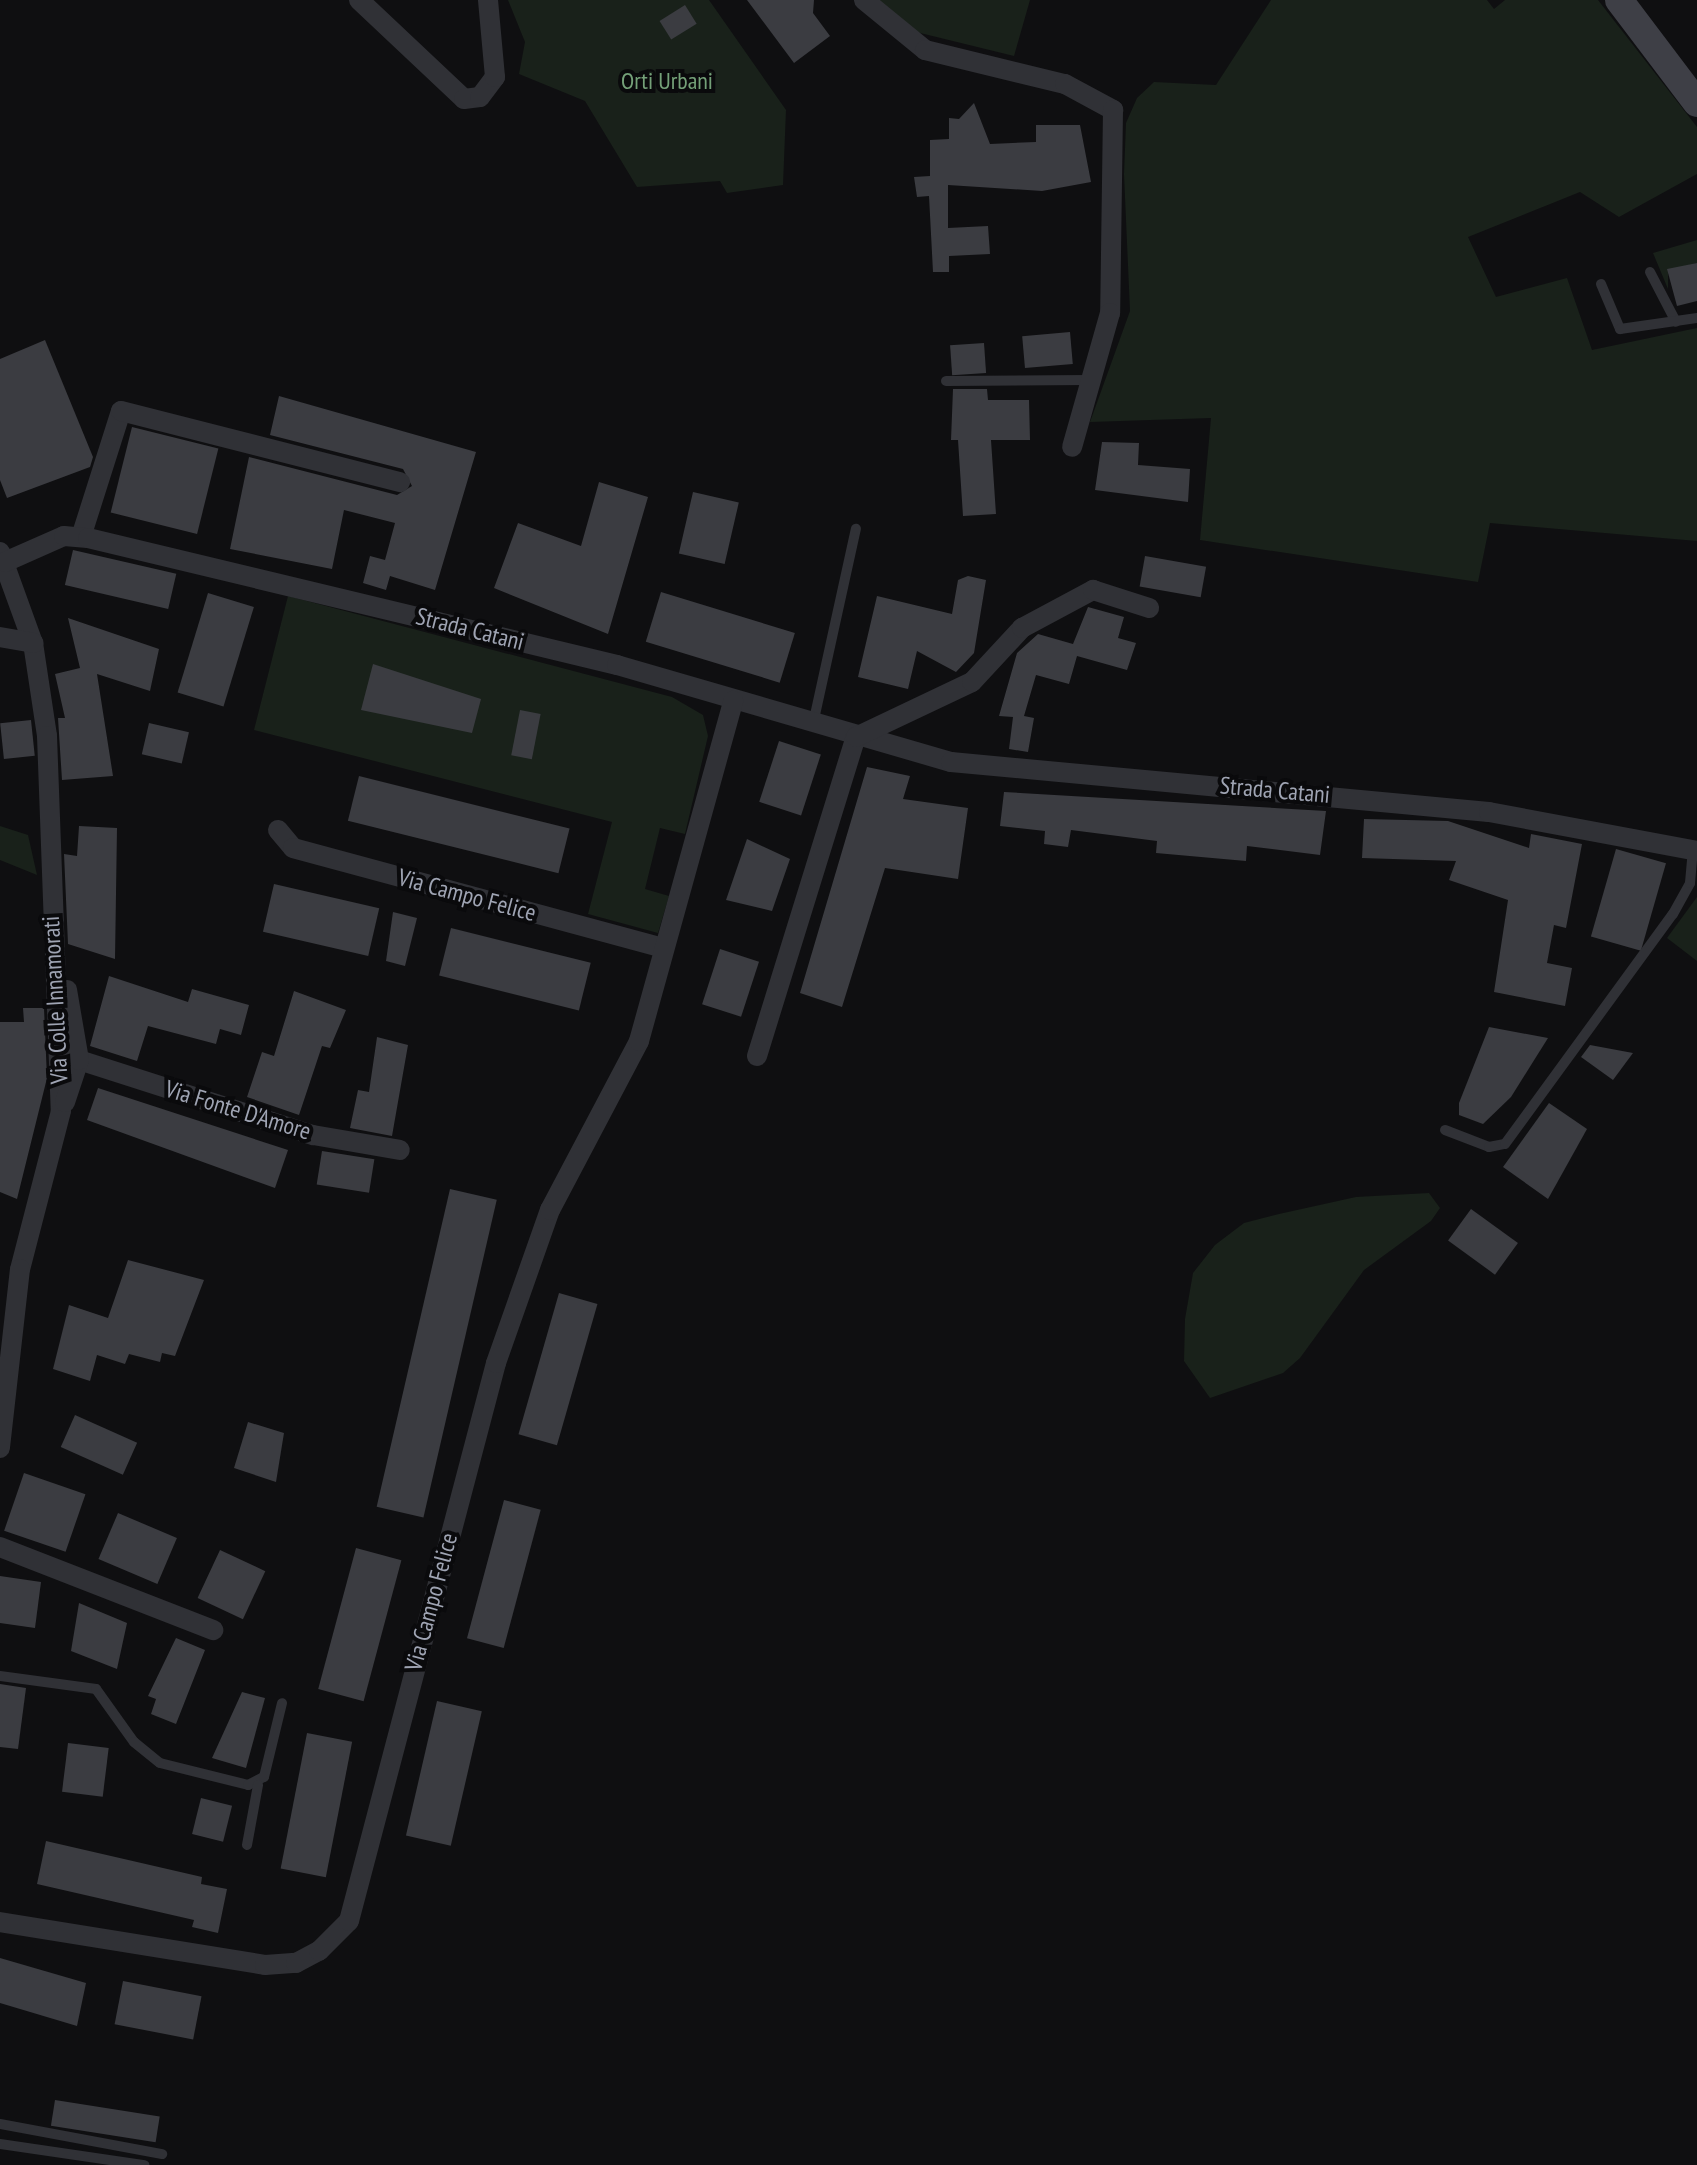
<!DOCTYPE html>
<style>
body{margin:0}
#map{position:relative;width:1697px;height:2165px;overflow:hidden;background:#0f0f11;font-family:"PT Sans Narrow",sans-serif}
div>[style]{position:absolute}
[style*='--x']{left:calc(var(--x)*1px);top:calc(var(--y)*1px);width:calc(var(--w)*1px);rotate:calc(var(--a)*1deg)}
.green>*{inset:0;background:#19211a}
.building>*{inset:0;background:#3b3c41;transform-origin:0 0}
.lane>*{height:10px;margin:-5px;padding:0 5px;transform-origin:5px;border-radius:5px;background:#303136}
.street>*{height:20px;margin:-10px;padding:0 10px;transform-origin:10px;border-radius:10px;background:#303136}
.secondary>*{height:28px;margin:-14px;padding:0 14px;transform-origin:14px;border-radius:14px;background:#3e3f46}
span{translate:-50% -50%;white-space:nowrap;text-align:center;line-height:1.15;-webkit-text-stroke:8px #0a0a0c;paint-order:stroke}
.park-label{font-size:24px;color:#74a078}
.street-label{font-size:24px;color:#9fa4b3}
</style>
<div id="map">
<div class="green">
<div style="clip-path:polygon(508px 0,709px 0,786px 110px,783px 185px,727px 193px,720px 181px,637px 187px,585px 101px,519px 74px,525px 42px)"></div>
<div style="clip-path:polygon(879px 0,1030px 0,1014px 56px,908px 30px)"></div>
<div style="clip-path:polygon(1271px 0,1487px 0,1494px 9px,1505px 0,1598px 0,1697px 127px,1697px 174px,1619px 217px,1580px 192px,1468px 237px,1496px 297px,1567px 278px,1592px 350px,1697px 328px,1697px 541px,1490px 523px,1478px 582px,1200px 540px,1211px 418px,1090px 422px,1130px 311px,1124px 174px,1126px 123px,1137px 98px,1154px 82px,1216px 85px)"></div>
<div style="clip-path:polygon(1697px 240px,1697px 263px,1668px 270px,1668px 289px,1653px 253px)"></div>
<div style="clip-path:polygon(288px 596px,672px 697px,703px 715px,708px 736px,685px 834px,660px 828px,645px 889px,669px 896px,658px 933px,588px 914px,612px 822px,254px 730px)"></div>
<div style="clip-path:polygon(0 826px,28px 835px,37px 875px,0 860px)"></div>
<div style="clip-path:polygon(1697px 897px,1697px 961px,1667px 938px)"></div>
<div style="clip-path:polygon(1429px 1193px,1440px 1208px,1431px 1221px,1364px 1270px,1300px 1358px,1283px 1373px,1210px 1398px,1184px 1361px,1185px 1319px,1193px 1273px,1215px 1245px,1244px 1223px,1279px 1214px,1356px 1197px)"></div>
</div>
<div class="building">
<div style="clip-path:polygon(747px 0,814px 0,813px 13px,830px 36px,794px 63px)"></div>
<div style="left:685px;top:5px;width:22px;height:30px;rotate:58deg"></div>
<div style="clip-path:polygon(974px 103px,990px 144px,1036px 142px,1036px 125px,1080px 125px,1091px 182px,1042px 191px,948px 185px,948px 228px,988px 226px,990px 254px,949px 256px,949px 272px,933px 272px,929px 196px,917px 197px,914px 177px,930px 176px,930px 140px,949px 139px,949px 118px,959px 119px)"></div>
<div style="clip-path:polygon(1697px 263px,1697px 301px,1677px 306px,1667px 269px)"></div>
<div style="left:1070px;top:332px;width:32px;height:48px;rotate:85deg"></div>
<div style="clip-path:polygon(45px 340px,93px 457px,90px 467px,7px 498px,0 480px,0 359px)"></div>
<div style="left:984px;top:343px;width:30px;height:34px;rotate:86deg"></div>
<div style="clip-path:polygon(953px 389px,987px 389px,988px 400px,1029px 400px,1030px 440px,991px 440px,996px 514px,963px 516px,958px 440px,951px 440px)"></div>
<div style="clip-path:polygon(279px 396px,476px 452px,435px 590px,390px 576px,386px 590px,363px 583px,370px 556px,385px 560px,395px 523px,344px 510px,332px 569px,230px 549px,249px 457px,397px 495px,412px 486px,403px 469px,270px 435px)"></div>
<div style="left:132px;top:427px;width:89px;height:88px;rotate:14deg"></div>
<div style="clip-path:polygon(1102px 442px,1139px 443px,1138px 465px,1190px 469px,1188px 502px,1095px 490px)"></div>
<div style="clip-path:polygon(599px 482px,648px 497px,608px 634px,494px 588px,518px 523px,581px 546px)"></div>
<div style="left:693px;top:492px;width:47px;height:63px;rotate:13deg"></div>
<div style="left:73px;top:550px;width:106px;height:36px;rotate:13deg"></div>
<div style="left:1145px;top:556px;width:62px;height:31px;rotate:10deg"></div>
<div style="clip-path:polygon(968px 576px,986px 580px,974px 653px,956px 672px,917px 651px,908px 689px,858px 677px,877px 596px,952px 614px,958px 580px)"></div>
<div style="left:661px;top:592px;width:140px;height:52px;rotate:17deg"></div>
<div style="left:208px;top:593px;width:48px;height:104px;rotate:17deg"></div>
<div style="clip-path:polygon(1088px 607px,1124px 617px,1118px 638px,1136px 643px,1127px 670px,1077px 656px,1069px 684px,1036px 675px,1024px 716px,1034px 718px,1028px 752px,1009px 749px,1013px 717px,999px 716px,1017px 653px,1038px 634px,1073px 644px)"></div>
<div style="clip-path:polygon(68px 618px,159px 649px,150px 691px,97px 674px,113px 776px,62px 780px,58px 718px,65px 718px,55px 674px,80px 668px)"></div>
<div style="clip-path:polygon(373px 664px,481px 699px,472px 733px,361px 710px)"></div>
<div style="left:520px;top:710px;width:21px;height:46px;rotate:11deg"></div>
<div style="left:31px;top:720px;width:36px;height:31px;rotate:84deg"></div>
<div style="left:149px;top:723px;width:41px;height:32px;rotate:13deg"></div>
<div style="left:779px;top:741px;width:44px;height:64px;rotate:18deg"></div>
<div style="clip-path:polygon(867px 767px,910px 776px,903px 799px,968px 808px,958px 879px,885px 868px,842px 1007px,800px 993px)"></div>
<div style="left:359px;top:776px;width:217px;height:46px;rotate:14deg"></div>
<div style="clip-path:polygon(1004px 792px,1326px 811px,1320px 855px,1247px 846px,1246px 861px,1156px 853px,1157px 841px,1071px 830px,1068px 847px,1044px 844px,1045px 831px,1000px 826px)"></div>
<div style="clip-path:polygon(1364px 819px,1448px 821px,1529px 848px,1531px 834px,1582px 844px,1566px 928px,1554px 925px,1547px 963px,1572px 968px,1565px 1006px,1494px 992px,1508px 900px,1449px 880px,1456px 861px,1362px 858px)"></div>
<div style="clip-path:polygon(79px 826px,117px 828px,115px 959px,68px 944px,64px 854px,77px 856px)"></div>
<div style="clip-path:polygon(747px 839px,790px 859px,772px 911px,726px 900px)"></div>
<div style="left:1616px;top:849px;width:52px;height:91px;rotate:16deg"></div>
<div style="left:274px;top:884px;width:108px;height:49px;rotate:13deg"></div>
<div style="clip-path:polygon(393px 912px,417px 918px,405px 966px,386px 961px)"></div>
<div style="left:451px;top:928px;width:144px;height:49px;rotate:14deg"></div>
<div style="left:720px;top:949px;width:41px;height:58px;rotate:18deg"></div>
<div style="clip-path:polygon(109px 976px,188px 1002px,192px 989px,249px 1005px,241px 1035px,220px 1029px,216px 1044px,148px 1026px,137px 1061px,90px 1046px)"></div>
<div style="clip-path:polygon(294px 991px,346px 1010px,330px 1048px,322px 1046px,299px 1115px,247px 1097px,262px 1052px,274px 1056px)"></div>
<div style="clip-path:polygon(23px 1008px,44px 1008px,47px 1078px,17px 1199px,0 1192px,0 1022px,24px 1022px)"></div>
<div style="clip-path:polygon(1489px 1027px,1548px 1038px,1511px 1097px,1483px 1124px,1459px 1115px,1459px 1103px)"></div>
<div style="clip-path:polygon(377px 1037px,408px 1045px,392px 1136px,350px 1128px,358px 1090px,369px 1092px)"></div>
<div style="clip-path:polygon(1590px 1045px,1633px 1053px,1613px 1080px,1581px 1057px)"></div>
<div style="clip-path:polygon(98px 1088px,288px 1150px,275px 1188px,87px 1120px)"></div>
<div style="clip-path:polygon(1549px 1103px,1587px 1129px,1548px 1199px,1503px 1167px)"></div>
<div style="left:322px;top:1151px;width:53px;height:34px;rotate:9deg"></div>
<div style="left:450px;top:1189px;width:48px;height:326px;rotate:13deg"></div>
<div style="left:1471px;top:1209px;width:58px;height:39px;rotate:36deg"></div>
<div style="clip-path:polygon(128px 1260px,204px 1280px,175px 1356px,162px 1353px,160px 1362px,129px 1354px,125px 1364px,97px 1355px,90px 1381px,53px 1369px,69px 1305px,108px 1318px)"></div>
<div style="left:559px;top:1293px;width:40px;height:147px;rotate:16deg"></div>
<div style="left:75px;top:1415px;width:68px;height:35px;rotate:24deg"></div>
<div style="clip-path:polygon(248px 1422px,284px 1433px,276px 1482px,234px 1468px)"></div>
<div style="left:24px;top:1473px;width:65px;height:61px;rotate:19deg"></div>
<div style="left:504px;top:1500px;width:38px;height:143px;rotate:15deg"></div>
<div style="left:118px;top:1513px;width:64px;height:50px;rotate:23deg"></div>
<div style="left:356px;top:1548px;width:47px;height:146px;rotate:15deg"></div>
<div style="left:220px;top:1550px;width:50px;height:53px;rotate:25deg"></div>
<div style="clip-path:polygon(0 1576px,41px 1582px,35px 1628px,0 1623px)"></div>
<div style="clip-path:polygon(79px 1603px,127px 1623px,117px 1669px,71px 1651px)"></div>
<div style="clip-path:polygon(176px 1638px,205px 1650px,176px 1724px,151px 1714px,156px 1699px,148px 1696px)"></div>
<div style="clip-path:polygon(0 1684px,26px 1688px,18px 1749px,0 1747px)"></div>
<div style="clip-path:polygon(242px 1692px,265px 1698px,246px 1768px,212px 1758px)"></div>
<div style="left:437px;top:1701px;width:46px;height:138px;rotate:13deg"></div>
<div style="left:307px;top:1733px;width:46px;height:138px;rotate:11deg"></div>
<div style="left:68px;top:1743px;width:41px;height:49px;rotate:7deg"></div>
<div style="left:201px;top:1798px;width:32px;height:37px;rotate:14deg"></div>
<div style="clip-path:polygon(46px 1841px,202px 1877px,201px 1884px,227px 1889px,218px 1933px,192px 1927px,194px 1920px,37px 1884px)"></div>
<div style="clip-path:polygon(0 1958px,86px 1983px,77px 2026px,0 2003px)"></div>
<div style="left:123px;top:1981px;width:80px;height:44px;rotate:11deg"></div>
<div style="left:55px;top:2100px;width:106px;height:26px;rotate:9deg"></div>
</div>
<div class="lane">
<div style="--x:1650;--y:272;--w:56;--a:62.5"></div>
<div style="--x:1601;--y:284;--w:49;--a:67.1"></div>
<div style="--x:1620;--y:329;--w:78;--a:-8.1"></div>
<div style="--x:946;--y:381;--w:143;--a:-0.4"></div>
<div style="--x:813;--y:724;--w:200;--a:-77.6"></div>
<div style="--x:1445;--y:1130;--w:47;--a:21.1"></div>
<div style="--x:1489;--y:1147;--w:16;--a:-11"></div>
<div style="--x:1505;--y:1144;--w:285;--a:-53.9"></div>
<div style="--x:1673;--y:914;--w:35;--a:-61"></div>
<div style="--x:1690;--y:883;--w:33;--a:-85"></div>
<div style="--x:0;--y:1676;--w:97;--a:7.7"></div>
<div style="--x:96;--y:1689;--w:65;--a:54.4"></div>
<div style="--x:134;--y:1742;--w:33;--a:39"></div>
<div style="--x:160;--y:1763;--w:91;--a:14"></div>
<div style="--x:248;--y:1785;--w:18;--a:-27"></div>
<div style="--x:264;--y:1777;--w:76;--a:-76.3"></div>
<div style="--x:247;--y:1845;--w:61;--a:-79.6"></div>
<div style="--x:0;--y:2124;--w:165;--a:10.5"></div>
<div style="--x:0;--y:2144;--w:146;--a:8.3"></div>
</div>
<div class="street">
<div style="--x:359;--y:0;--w:144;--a:43.3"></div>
<div style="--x:464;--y:99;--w:16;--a:-7"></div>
<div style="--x:480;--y:97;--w:25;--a:-53"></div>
<div style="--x:495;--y:77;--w:77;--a:-95.2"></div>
<div style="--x:864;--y:0;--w:79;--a:39.3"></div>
<div style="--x:925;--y:50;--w:144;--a:13.7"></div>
<div style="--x:1065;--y:84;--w:55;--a:28.4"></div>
<div style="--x:1113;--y:110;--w:203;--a:90.8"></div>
<div style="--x:1110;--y:313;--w:139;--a:105.8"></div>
<div style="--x:81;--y:537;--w:132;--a:-72.4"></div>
<div style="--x:121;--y:411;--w:288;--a:14.3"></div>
<div style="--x:0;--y:552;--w:97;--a:70.1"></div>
<div style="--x:33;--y:643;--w:94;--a:81.4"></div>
<div style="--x:47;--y:736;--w:375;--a:87.9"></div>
<div style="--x:61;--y:1111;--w:163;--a:104.5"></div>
<div style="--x:20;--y:1269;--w:180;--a:96.4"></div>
<div style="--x:5;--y:562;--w:64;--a:-23.8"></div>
<div style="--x:64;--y:536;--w:24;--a:5"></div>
<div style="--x:88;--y:538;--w:544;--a:13.5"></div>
<div style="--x:617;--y:665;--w:348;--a:16.2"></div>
<div style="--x:951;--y:762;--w:540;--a:5.31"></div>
<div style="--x:1489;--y:812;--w:212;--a:10.6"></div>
<div style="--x:0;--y:637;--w:34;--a:10"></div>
<div style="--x:278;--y:830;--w:23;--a:50"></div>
<div style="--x:293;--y:848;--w:384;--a:15.1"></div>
<div style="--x:757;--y:1056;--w:334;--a:-72.8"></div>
<div style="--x:856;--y:737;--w:128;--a:-25.4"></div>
<div style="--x:972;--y:682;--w:74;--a:-47.2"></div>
<div style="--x:1022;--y:628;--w:81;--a:-28.2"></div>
<div style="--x:1093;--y:590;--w:59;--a:17.8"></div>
<div style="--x:79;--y:1060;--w:246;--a:17.8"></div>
<div style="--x:313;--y:1135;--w:88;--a:9.8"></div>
<div style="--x:65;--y:1102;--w:44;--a:-71.6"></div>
<div style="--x:79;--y:1060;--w:71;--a:-99.7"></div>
<div style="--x:0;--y:1547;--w:229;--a:21.3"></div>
<div style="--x:0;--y:1922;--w:268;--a:9.2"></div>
<div style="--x:265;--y:1965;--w:31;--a:-4"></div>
<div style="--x:296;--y:1963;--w:26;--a:-28"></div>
<div style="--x:319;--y:1951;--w:42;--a:-45"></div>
<div style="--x:349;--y:1921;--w:577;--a:-75.24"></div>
<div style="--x:496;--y:1363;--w:162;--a:-70.6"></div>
<div style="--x:550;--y:1210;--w:191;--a:-62.2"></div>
<div style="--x:639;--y:1041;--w:353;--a:-74.5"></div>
</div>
<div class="secondary">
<div style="--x:1619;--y:0;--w:129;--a:52.9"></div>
</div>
<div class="park-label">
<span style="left:667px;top:81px">Orti Urbani</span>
</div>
<div class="street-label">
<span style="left:470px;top:629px;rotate:14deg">Strada Catani</span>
<span style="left:1275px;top:790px;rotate:5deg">Strada Catani</span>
<span style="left:467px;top:895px;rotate:15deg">Via Campo Felice</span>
<span style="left:55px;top:1000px;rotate:-93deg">Via Colle Innamorati</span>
<span style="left:238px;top:1110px;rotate:17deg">Via Fonte D'Amore</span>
<span style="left:431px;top:1602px;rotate:-75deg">Via Campo Felice</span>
</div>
</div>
